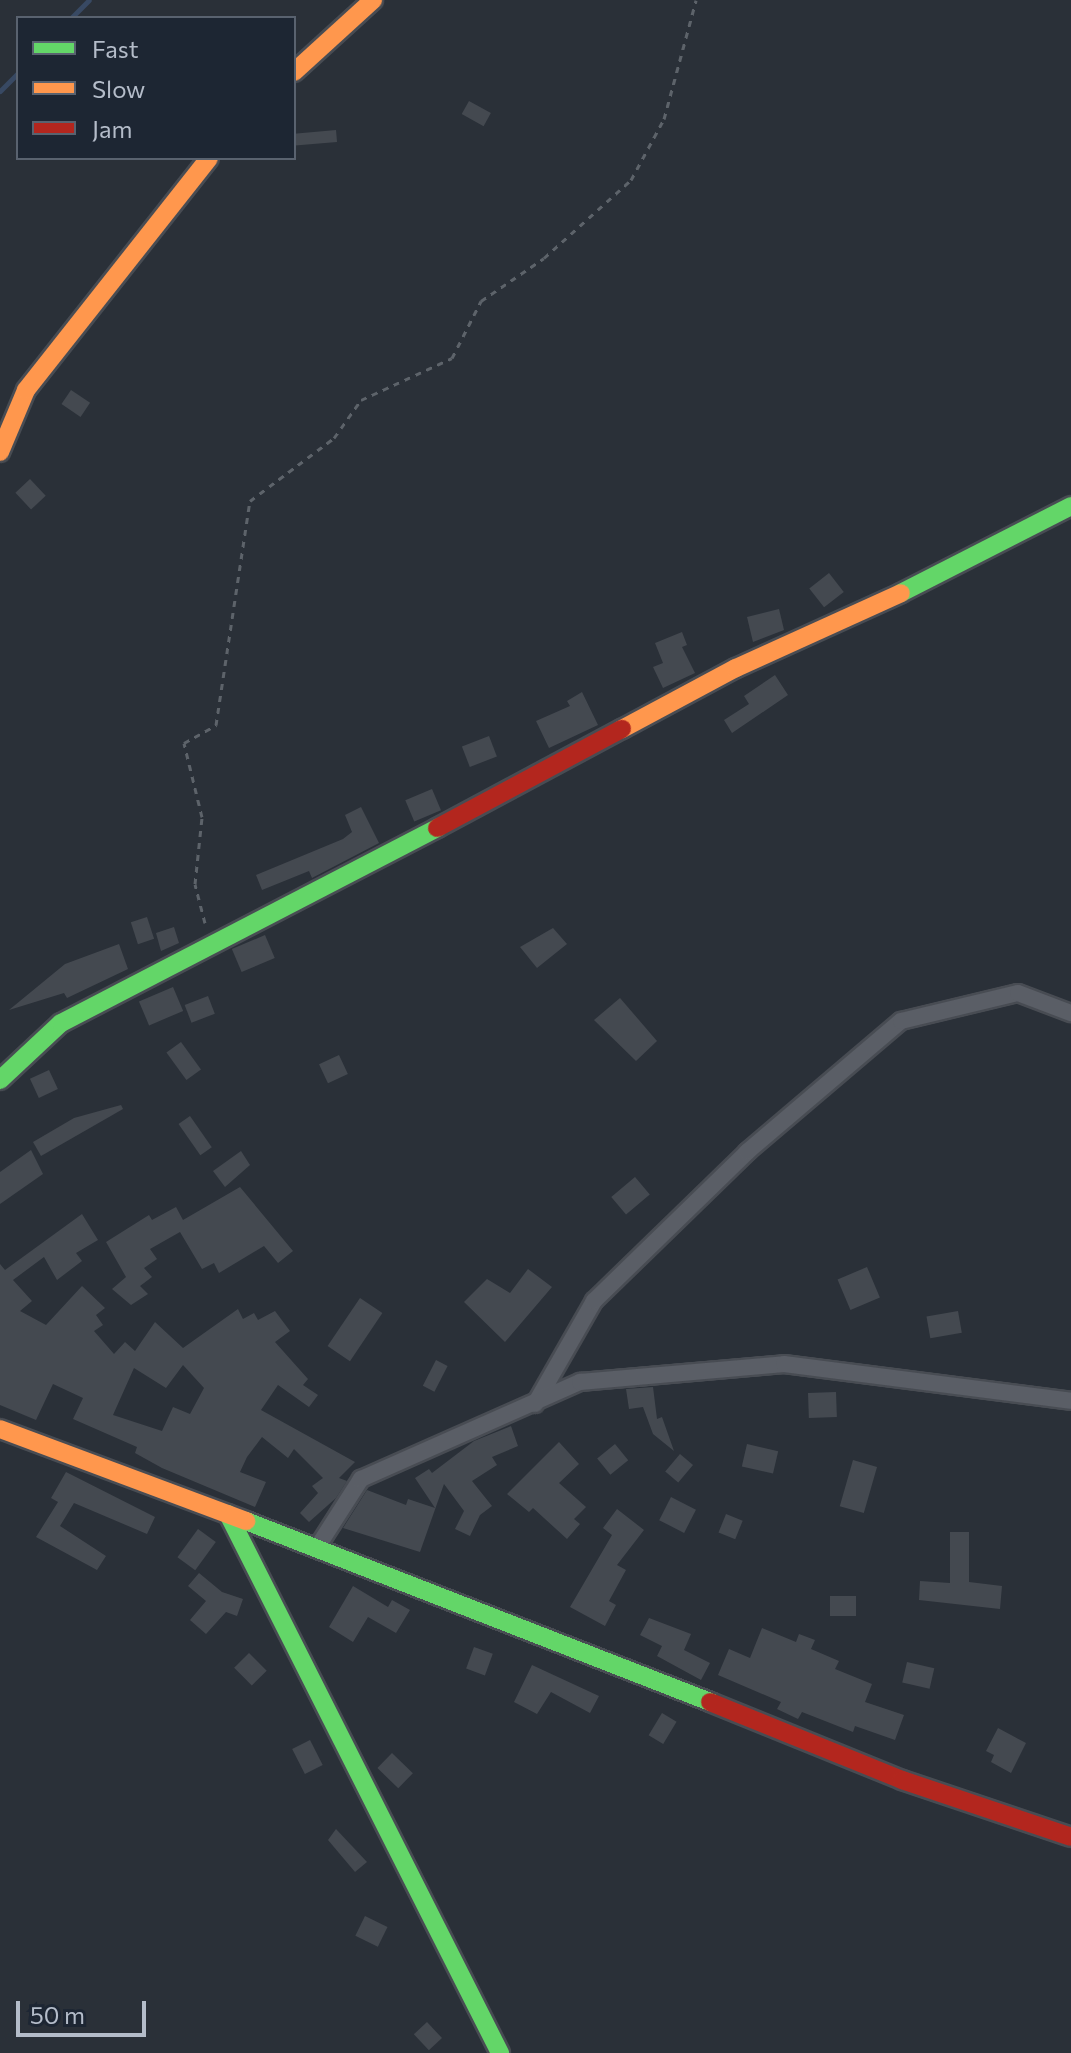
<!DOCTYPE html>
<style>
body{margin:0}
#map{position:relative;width:1071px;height:2053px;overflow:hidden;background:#2a3038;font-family:Commissioner,sans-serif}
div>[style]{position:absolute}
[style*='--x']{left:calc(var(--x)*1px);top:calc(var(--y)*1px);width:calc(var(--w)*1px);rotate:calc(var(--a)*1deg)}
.stream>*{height:5px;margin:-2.5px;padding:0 2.5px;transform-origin:2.5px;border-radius:2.5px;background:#384963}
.building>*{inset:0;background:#444950;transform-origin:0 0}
.path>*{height:3px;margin-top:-1.5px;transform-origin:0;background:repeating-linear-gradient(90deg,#5d636a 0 6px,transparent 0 12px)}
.roads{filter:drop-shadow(2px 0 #484c53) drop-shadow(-2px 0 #484c53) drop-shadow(0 2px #484c53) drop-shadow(0 -2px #484c53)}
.street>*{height:16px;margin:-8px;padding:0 8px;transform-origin:8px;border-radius:8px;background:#5a5e66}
.fast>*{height:18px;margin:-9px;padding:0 9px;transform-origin:9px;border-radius:9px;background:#63d668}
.slow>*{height:18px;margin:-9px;padding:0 9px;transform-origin:9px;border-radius:9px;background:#ff974d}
.jam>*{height:18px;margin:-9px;padding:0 9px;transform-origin:9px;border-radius:9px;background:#b3261e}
span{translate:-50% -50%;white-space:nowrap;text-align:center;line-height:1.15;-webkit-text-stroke:6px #1d2633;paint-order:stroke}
.legend{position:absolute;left:16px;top:16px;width:280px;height:144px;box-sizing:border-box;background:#1d2633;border:2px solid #59626f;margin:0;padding:10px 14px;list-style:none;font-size:24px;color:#b4bcc9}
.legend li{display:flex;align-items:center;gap:16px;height:40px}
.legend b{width:40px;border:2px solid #59626f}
.scale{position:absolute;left:16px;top:2001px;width:130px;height:36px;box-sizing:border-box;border:4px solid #b4bcc9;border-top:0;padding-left:10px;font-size:24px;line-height:28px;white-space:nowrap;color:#b4bcc9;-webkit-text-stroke:6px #1d2633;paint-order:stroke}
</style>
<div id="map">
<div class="stream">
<div style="--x:71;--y:18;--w:25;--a:-45"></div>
<div style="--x:0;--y:91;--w:25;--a:-45"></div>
</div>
<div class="building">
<div style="left:469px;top:101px;width:25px;height:15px;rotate:29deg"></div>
<div style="left:336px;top:130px;width:12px;height:42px;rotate:85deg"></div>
<div style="left:71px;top:390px;width:23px;height:17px;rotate:34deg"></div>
<div style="left:30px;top:479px;width:23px;height:20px;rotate:47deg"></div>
<div style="left:829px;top:573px;width:24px;height:25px;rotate:52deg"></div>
<div style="clip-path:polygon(779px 609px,784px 630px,753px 642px,747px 617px)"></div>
<div style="clip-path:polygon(682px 632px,687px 645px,682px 647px,695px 673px,663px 688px,653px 667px,663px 663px,655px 643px)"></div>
<div style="clip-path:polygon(775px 675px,788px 695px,732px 733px,724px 720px,749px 704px,744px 696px)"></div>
<div style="clip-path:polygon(582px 692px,598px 725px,549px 748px,536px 721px,570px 706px,567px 701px)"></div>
<div style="left:489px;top:736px;width:22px;height:29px;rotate:69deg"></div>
<div style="left:432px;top:789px;width:23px;height:29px;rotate:67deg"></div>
<div style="clip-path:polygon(361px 807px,379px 843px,312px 878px,309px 871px,262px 890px,256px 875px,343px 839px,352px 832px,345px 815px)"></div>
<div style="left:147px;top:917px;width:23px;height:17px;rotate:72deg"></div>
<div style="clip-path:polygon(174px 927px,179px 943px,161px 951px,156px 933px)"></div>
<div style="clip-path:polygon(553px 928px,567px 944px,537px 968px,520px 947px)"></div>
<div style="left:265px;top:935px;width:25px;height:36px;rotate:67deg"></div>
<div style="clip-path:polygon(119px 944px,128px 969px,67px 998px,64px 993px,9px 1010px,65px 964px)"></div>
<div style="left:173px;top:987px;width:26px;height:37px;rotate:67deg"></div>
<div style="left:208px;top:996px;width:19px;height:25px;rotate:69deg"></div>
<div style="clip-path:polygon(620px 998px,657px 1041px,636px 1061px,594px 1020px)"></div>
<div style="left:181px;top:1042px;width:34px;height:18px;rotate:54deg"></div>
<div style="left:339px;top:1055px;width:21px;height:22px;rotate:65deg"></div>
<div style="left:49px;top:1070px;width:21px;height:21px;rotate:65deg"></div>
<div style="clip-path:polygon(121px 1105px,123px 1109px,41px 1156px,33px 1142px,74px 1118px)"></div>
<div style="left:190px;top:1116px;width:38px;height:14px;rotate:55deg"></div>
<div style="clip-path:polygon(31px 1150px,43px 1174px,0 1204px,0 1172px)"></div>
<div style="clip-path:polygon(241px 1151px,250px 1165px,225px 1187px,213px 1171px)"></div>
<div style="left:635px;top:1177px;width:23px;height:31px;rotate:50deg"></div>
<div style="clip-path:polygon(240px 1187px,293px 1251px,278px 1263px,264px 1246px,219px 1273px,214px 1263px,202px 1269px,180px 1232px,150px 1249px,157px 1259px,144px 1268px,152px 1277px,140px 1286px,148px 1294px,131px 1305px,112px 1289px,126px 1277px,106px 1242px,149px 1215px,152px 1220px,176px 1207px,183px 1220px)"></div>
<div style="clip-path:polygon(evenodd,82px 1214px,98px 1240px,76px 1253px,82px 1261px,57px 1280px,44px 1257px,13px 1280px,32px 1301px,20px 1311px,46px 1325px,82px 1286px,105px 1308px,96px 1315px,103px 1325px,94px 1331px,114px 1354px,125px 1342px,135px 1351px,155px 1322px,183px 1348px,238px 1309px,243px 1319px,254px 1313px,258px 1320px,275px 1311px,290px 1331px,275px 1342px,308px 1379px,303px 1385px,318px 1395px,309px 1407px,278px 1385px,261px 1410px,355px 1462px,339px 1478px,347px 1481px,336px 1498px,309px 1522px,300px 1513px,318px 1493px,312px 1486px,323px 1478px,294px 1449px,288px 1458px,262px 1437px,247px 1457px,240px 1472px,266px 1482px,255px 1507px,162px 1468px,135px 1453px,137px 1447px,73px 1419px,83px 1398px,53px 1384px,36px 1420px,0 1405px,0 1264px,5px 1270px,82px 1214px,183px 1365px,204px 1388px,190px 1414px,173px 1407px,162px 1431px,113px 1415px,134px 1368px,166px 1388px,183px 1365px)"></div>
<div style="left:867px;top:1267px;width:33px;height:32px;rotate:67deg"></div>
<div style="clip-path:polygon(528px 1269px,552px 1287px,505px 1342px,464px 1302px,487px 1279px,510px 1293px)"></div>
<div style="left:360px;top:1298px;width:27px;height:58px;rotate:34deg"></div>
<div style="left:958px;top:1311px;width:22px;height:32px;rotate:80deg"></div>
<div style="left:436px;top:1360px;width:13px;height:29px;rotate:27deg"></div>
<div style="clip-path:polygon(653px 1387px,657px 1419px,662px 1417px,674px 1451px,653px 1434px,643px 1407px,629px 1409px,626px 1389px)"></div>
<div style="left:836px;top:1392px;width:25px;height:28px;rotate:88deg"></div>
<div style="clip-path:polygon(511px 1426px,518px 1446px,492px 1457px,497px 1465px,472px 1481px,492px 1506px,480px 1515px,470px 1536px,455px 1529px,464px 1511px,444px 1484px,420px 1552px,343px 1528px,367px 1490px,406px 1505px,408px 1499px,435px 1508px,415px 1478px,429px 1469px,432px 1473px,474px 1441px)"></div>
<div style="clip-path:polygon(559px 1442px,579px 1464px,559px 1483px,586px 1507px,574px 1519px,580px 1524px,567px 1539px,533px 1508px,529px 1512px,507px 1494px)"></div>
<div style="left:615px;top:1444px;width:21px;height:23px;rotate:51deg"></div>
<div style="left:747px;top:1444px;width:32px;height:23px;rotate:13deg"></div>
<div style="left:680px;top:1454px;width:17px;height:23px;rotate:40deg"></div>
<div style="left:853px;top:1460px;width:25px;height:48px;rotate:16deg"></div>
<div style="clip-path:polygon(66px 1472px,155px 1517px,147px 1534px,74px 1503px,60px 1526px,106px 1556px,97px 1570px,36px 1537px,58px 1502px,51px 1498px)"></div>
<div style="left:671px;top:1497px;width:28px;height:26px;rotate:27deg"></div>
<div style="clip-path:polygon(617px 1509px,644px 1530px,617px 1565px,626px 1570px,609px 1601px,616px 1605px,605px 1626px,570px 1607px,612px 1535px,603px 1528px)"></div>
<div style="left:726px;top:1514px;width:18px;height:20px;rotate:22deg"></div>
<div style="left:198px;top:1529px;width:22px;height:35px;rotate:36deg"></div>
<div style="clip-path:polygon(950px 1532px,969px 1532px,969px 1582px,1002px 1586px,1000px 1609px,919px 1600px,920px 1581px,950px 1583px)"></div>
<div style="clip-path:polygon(199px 1573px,222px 1592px,243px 1599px,237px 1616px,226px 1612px,206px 1634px,190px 1620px,206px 1601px,188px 1586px)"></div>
<div style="clip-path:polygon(353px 1586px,388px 1607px,392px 1600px,410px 1610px,396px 1633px,368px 1617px,353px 1642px,329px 1627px)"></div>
<div style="left:830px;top:1596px;width:26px;height:20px"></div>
<div style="clip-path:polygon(649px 1618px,691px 1634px,684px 1650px,710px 1663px,701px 1680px,657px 1656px,662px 1646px,640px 1635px)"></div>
<div style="clip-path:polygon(762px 1628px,796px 1642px,799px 1634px,815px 1640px,811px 1649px,839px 1661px,835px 1669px,872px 1684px,865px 1702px,904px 1715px,895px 1740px,855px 1726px,853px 1732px,802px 1712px,798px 1719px,777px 1709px,781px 1702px,718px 1675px,729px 1649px,750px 1658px)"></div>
<div style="left:474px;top:1647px;width:20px;height:23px;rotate:20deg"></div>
<div style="left:249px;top:1653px;width:25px;height:21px;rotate:45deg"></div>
<div style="left:907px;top:1662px;width:28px;height:21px;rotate:13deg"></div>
<div style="clip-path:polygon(532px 1665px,599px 1696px,590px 1713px,551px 1692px,537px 1714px,514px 1702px)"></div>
<div style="left:662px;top:1713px;width:17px;height:26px;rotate:31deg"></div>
<div style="clip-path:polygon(998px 1728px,1026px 1743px,1011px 1773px,991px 1762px,994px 1755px,986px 1751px)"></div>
<div style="left:310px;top:1740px;width:28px;height:20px;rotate:63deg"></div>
<div style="left:392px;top:1753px;width:29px;height:21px;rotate:44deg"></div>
<div style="clip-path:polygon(336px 1829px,367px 1862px,355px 1872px,328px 1840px)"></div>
<div style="left:365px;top:1916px;width:25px;height:22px;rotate:26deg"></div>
<div style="left:427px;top:2022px;width:22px;height:18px;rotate:47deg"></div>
</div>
<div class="path">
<div style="--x:205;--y:923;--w:40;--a:-104.4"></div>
<div style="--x:195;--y:884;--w:67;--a:-84"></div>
<div style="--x:202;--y:817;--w:76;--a:-103.7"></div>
<div style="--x:184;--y:743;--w:37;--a:-29"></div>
<div style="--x:216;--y:725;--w:227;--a:-81.4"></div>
<div style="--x:250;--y:501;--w:105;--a:-36.9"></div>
<div style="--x:334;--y:438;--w:47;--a:-54.6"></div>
<div style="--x:361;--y:400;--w:100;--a:-24.8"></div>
<div style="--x:452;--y:358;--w:64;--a:-63"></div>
<div style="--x:481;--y:301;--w:76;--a:-34.3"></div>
<div style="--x:544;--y:258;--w:117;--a:-41.9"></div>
<div style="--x:631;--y:180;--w:69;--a:-61.6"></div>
<div style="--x:664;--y:119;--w:123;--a:-74.9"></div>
</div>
<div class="roads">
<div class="street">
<div style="--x:535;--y:1404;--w:119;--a:-60.2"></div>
<div style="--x:594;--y:1301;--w:214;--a:-44.2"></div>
<div style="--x:747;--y:1152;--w:202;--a:-40.4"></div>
<div style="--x:901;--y:1021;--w:120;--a:-13.5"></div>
<div style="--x:1018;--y:993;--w:57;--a:20.7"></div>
<div style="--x:318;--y:1546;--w:80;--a:-57.3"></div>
<div style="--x:361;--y:1479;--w:240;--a:-23.9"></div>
<div style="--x:580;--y:1382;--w:205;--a:-5"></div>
<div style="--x:784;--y:1364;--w:289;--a:7.3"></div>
</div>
<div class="fast">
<div style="--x:901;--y:593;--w:191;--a:-27.1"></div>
<div style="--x:0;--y:1080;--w:83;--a:-43.1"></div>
<div style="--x:61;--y:1023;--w:424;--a:-27.4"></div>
<div style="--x:228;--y:1514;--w:604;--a:63.22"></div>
<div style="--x:246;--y:1521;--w:498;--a:21.3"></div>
</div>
<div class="slow">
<div style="--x:294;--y:72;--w:107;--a:-42.3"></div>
<div style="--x:0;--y:452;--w:67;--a:-67.2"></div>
<div style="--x:26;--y:390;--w:295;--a:-51.7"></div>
<div style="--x:622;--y:729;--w:129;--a:-28.2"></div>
<div style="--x:736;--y:668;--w:181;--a:-24.4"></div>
<div style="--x:0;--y:1429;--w:263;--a:20.5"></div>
</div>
<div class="jam">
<div style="--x:437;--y:828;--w:210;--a:-28.2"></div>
<div style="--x:710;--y:1702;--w:207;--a:22.1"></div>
<div style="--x:902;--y:1780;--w:178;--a:18.6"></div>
</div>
</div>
<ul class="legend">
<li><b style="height:10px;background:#63d668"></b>Fast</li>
<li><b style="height:10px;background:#ff974d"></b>Slow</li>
<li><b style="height:10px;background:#b3261e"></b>Jam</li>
</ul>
<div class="scale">50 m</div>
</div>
